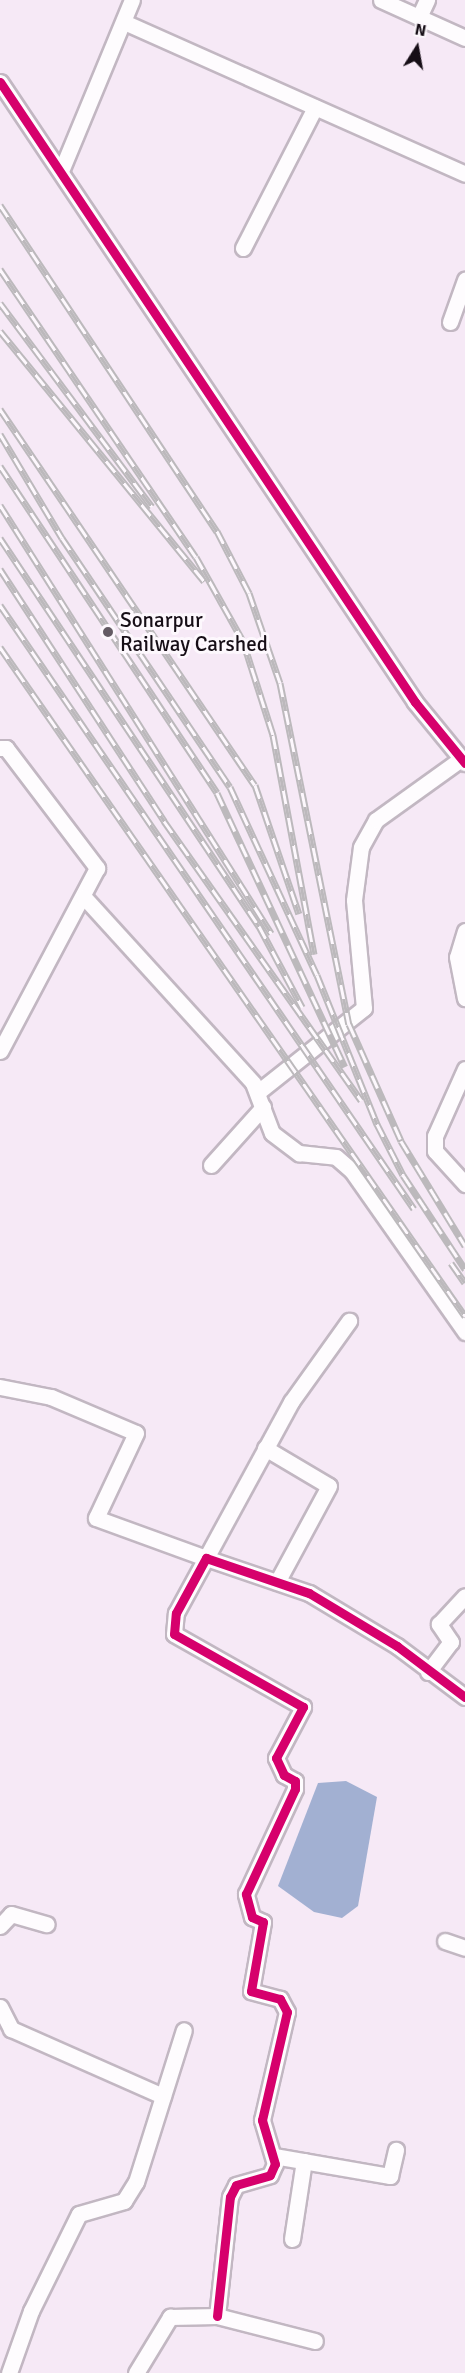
<!DOCTYPE html>
<style>
body{margin:0}
#map{position:relative;width:465px;height:2373px;overflow:hidden;background:#f6e9f6;font-family:Signika,sans-serif}
div>[style]{position:absolute}
[style*='--x']{left:calc(var(--x)*1px);top:calc(var(--y)*1px);width:calc(var(--w)*1px);rotate:calc(var(--a)*1deg)}
.water>*{inset:0;background:#a2b0d2}
.roads{filter:drop-shadow(2px 0 #c2b7c2) drop-shadow(-2px 0 #c2b7c2) drop-shadow(0 2px #c2b7c2) drop-shadow(0 -2px #c2b7c2)}
.minor>*{height:15px;margin:-7.5px;padding:0 7.5px;transform-origin:7.5px;border-radius:7.5px;background:#fefcfe}
.rail>*{height:7px;margin-top:-3.5px;transform-origin:0;background:repeating-linear-gradient(90deg,#fdf8fd 0 14px,#bcb9bc 0 28px);box-sizing:border-box;border-block:2px solid #bcb9bc}
.cycleway>*{height:9px;margin:-4.5px;padding:0 4.5px;transform-origin:4.5px;border-radius:4.5px;background:#d6006c}
.dots>*{width:16px;height:16px;translate:-50% -50%;box-sizing:border-box;border:3px solid #fdf8fd;border-radius:50%}
span{translate:-50% -50%;white-space:nowrap;text-align:center;line-height:1.15;-webkit-text-stroke:6px #fdf8fd;paint-order:stroke}
.poi-label{font-size:21px;color:#160e16}
.left{translate:0 -50%;text-align:left}
.north{position:absolute;left:387px;top:18px;width:60px;height:60px;-webkit-text-stroke:4px #fdf8fd;paint-order:stroke;rotate:11deg;font-size:16px;font-weight:700;line-height:24px;text-align:center;color:#160e16}
.north::after{content:'';display:block;margin:auto;width:21px;height:27px;background:#160e16;clip-path:polygon(50% 0,100% 100%,50% 72%,0 100%)}
</style>
<div id="map">
<div class="water">
<div style="clip-path:polygon(346px 1781px,377px 1797px,358px 1906px,342px 1918px,314px 1912px,278px 1886px,318px 1783px)"></div>
</div>
<div class="roads">
<div class="minor">
<div style="--x:381;--y:0;--w:92;--a:24.3"></div>
<div style="--x:419;--y:17;--w:19;--a:-65"></div>
<div style="--x:124;--y:22;--w:373;--a:24"></div>
<div style="--x:0;--y:82;--w:746;--a:56.2"></div>
<div style="--x:415;--y:702;--w:79;--a:50.7"></div>
<div style="--x:61;--y:171;--w:185;--a:-67.5"></div>
<div style="--x:243;--y:248;--w:158;--a:-62.9"></div>
<div style="--x:450;--y:322;--w:45;--a:-70.3"></div>
<div style="--x:0;--y:748;--w:6;--a:0"></div>
<div style="--x:6;--y:748;--w:151;--a:52.8"></div>
<div style="--x:97;--y:868;--w:207;--a:117.9"></div>
<div style="--x:84;--y:897;--w:251;--a:47.7"></div>
<div style="--x:253;--y:1083;--w:53;--a:69.2"></div>
<div style="--x:272;--y:1133;--w:34;--a:37"></div>
<div style="--x:299;--y:1153;--w:37;--a:6"></div>
<div style="--x:336;--y:1157;--w:21;--a:41"></div>
<div style="--x:352;--y:1171;--w:197;--a:54.9"></div>
<div style="--x:465;--y:931;--w:27;--a:107"></div>
<div style="--x:457;--y:957;--w:42;--a:79"></div>
<div style="--x:465;--y:1069;--w:73;--a:114.1"></div>
<div style="--x:435;--y:1136;--w:15;--a:90"></div>
<div style="--x:435;--y:1151;--w:45;--a:47.7"></div>
<div style="--x:258;--y:1092;--w:135;--a:-38.4"></div>
<div style="--x:364;--y:1008;--w:108;--a:-95.3"></div>
<div style="--x:354;--y:900;--w:53;--a:-82.5"></div>
<div style="--x:361;--y:847;--w:31;--a:-61"></div>
<div style="--x:376;--y:820;--w:105;--a:-35.7"></div>
<div style="--x:211;--y:1165;--w:78;--a:-48.1"></div>
<div style="--x:0;--y:1387;--w:52;--a:11.1"></div>
<div style="--x:51;--y:1397;--w:92;--a:23"></div>
<div style="--x:136;--y:1433;--w:94;--a:115.2"></div>
<div style="--x:96;--y:1518;--w:117;--a:20"></div>
<div style="--x:206;--y:1558;--w:178;--a:-61.4"></div>
<div style="--x:291;--y:1402;--w:100;--a:-54.4"></div>
<div style="--x:265;--y:1448;--w:74;--a:30.7"></div>
<div style="--x:329;--y:1486;--w:109;--a:118.4"></div>
<div style="--x:428;--y:1672;--w:38;--a:-53"></div>
<div style="--x:451;--y:1642;--w:22;--a:-124"></div>
<div style="--x:439;--y:1624;--w:38;--a:-47"></div>
<div style="--x:0;--y:1926;--w:16;--a:-47"></div>
<div style="--x:11;--y:1914;--w:37;--a:16"></div>
<div style="--x:445;--y:1941;--w:21;--a:19"></div>
<div style="--x:0;--y:2007;--w:25;--a:63"></div>
<div style="--x:11;--y:2029;--w:166;--a:23.8"></div>
<div style="--x:274;--y:2156;--w:118;--a:9.8"></div>
<div style="--x:390;--y:2176;--w:27;--a:-77"></div>
<div style="--x:292;--y:2239;--w:79;--a:-81.3"></div>
<div style="--x:217;--y:2316;--w:120;--a:-83.8"></div>
<div style="--x:230;--y:2197;--w:13;--a:-63"></div>
<div style="--x:236;--y:2185;--w:35;--a:-16"></div>
<div style="--x:270;--y:2175;--w:12;--a:-66"></div>
<div style="--x:275;--y:2164;--w:46;--a:-106.5"></div>
<div style="--x:262;--y:2120;--w:111;--a:-77"></div>
<div style="--x:287;--y:2012;--w:15;--a:-118"></div>
<div style="--x:280;--y:1999;--w:30;--a:-165"></div>
<div style="--x:251;--y:1991;--w:70;--a:-80.1"></div>
<div style="--x:263;--y:1922;--w:12;--a:-156"></div>
<div style="--x:252;--y:1917;--w:24;--a:-105"></div>
<div style="--x:246;--y:1894;--w:116;--a:-65"></div>
<div style="--x:295;--y:1789;--w:8;--a:-90"></div>
<div style="--x:295;--y:1781;--w:13;--a:-151"></div>
<div style="--x:284;--y:1775;--w:19;--a:-115"></div>
<div style="--x:276;--y:1758;--w:58;--a:-62.1"></div>
<div style="--x:303;--y:1707;--w:148;--a:-150.5"></div>
<div style="--x:174;--y:1634;--w:21;--a:-85"></div>
<div style="--x:176;--y:1613;--w:63;--a:-61.4"></div>
<div style="--x:206;--y:1558;--w:109;--a:18.8"></div>
<div style="--x:309;--y:1593;--w:103;--a:31.1"></div>
<div style="--x:397;--y:1646;--w:85;--a:36.9"></div>
<div style="--x:9;--y:2373;--w:66;--a:-70.5"></div>
<div style="--x:31;--y:2311;--w:108;--a:-63.7"></div>
<div style="--x:79;--y:2214;--w:47;--a:-16.1"></div>
<div style="--x:124;--y:2201;--w:22;--a:-58"></div>
<div style="--x:136;--y:2182;--w:159;--a:-72.5"></div>
<div style="--x:136;--y:2373;--w:66;--a:-58.7"></div>
<div style="--x:170;--y:2317;--w:47;--a:-1.2"></div>
<div style="--x:217;--y:2316;--w:101;--a:14.3"></div>
</div>
</div>
<div class="rail">
<div style="--x:0;--y:205;--w:392;--a:56.4"></div>
<div style="--x:217;--y:531;--w:70;--a:62.7"></div>
<div style="--x:249;--y:593;--w:95;--a:71"></div>
<div style="--x:280;--y:683;--w:348;--a:78.6"></div>
<div style="--x:349;--y:1024;--w:128;--a:66"></div>
<div style="--x:401;--y:1141;--w:123;--a:58.6"></div>
<div style="--x:0;--y:269;--w:348;--a:55.8"></div>
<div style="--x:196;--y:557;--w:96;--a:60.8"></div>
<div style="--x:243;--y:641;--w:99;--a:72.3"></div>
<div style="--x:273;--y:735;--w:223;--a:79.4"></div>
<div style="--x:0;--y:303;--w:254;--a:53.3"></div>
<div style="--x:0;--y:331;--w:323;--a:50.8"></div>
<div style="--x:0;--y:409;--w:454;--a:55.9"></div>
<div style="--x:255;--y:785;--w:136;--a:71.2"></div>
<div style="--x:0;--y:434;--w:121;--a:59.2"></div>
<div style="--x:62;--y:538;--w:300;--a:56"></div>
<div style="--x:230;--y:787;--w:207;--a:65.2"></div>
<div style="--x:317;--y:975;--w:161;--a:68.1"></div>
<div style="--x:377;--y:1124;--w:57;--a:63"></div>
<div style="--x:403;--y:1175;--w:113;--a:56.6"></div>
<div style="--x:0;--y:466;--w:392;--a:56.4"></div>
<div style="--x:217;--y:793;--w:302;--a:65"></div>
<div style="--x:0;--y:505;--w:507;--a:57.66"></div>
<div style="--x:0;--y:538;--w:467;--a:56.3"></div>
<div style="--x:259;--y:926;--w:92;--a:62"></div>
<div style="--x:0;--y:569;--w:301;--a:56.9"></div>
<div style="--x:164;--y:821;--w:342;--a:54.8"></div>
<div style="--x:0;--y:605;--w:732;--a:55.57"></div>
<div style="--x:0;--y:647;--w:815;--a:55.2"></div>
<div style="--x:451;--y:1263;--w:24;--a:55"></div>
</div>
<div class="cycleway">
<div style="--x:0;--y:82;--w:746;--a:56.2"></div>
<div style="--x:415;--y:702;--w:79;--a:50.7"></div>
<div style="--x:217;--y:2316;--w:120;--a:-83.8"></div>
<div style="--x:230;--y:2197;--w:13;--a:-63"></div>
<div style="--x:236;--y:2185;--w:35;--a:-16"></div>
<div style="--x:270;--y:2175;--w:12;--a:-66"></div>
<div style="--x:275;--y:2164;--w:46;--a:-106.5"></div>
<div style="--x:262;--y:2120;--w:111;--a:-77"></div>
<div style="--x:287;--y:2012;--w:15;--a:-118"></div>
<div style="--x:280;--y:1999;--w:30;--a:-165"></div>
<div style="--x:251;--y:1991;--w:70;--a:-80.1"></div>
<div style="--x:263;--y:1922;--w:12;--a:-156"></div>
<div style="--x:252;--y:1917;--w:24;--a:-105"></div>
<div style="--x:246;--y:1894;--w:116;--a:-65"></div>
<div style="--x:295;--y:1789;--w:8;--a:-90"></div>
<div style="--x:295;--y:1781;--w:13;--a:-151"></div>
<div style="--x:284;--y:1775;--w:19;--a:-115"></div>
<div style="--x:276;--y:1758;--w:58;--a:-62.1"></div>
<div style="--x:303;--y:1707;--w:148;--a:-150.5"></div>
<div style="--x:174;--y:1634;--w:21;--a:-85"></div>
<div style="--x:176;--y:1613;--w:63;--a:-61.4"></div>
<div style="--x:206;--y:1558;--w:109;--a:18.8"></div>
<div style="--x:309;--y:1593;--w:103;--a:31.1"></div>
<div style="--x:397;--y:1646;--w:85;--a:36.9"></div>
</div>
<div class="dots">
<div style="left:108px;top:632px;background:#645b64"></div>
</div>
<div class="poi-label">
<span class="left" style="left:120px;top:632px">Sonarpur<br>Railway Carshed</span>
</div>
<div class="north">N</div>
</div>
